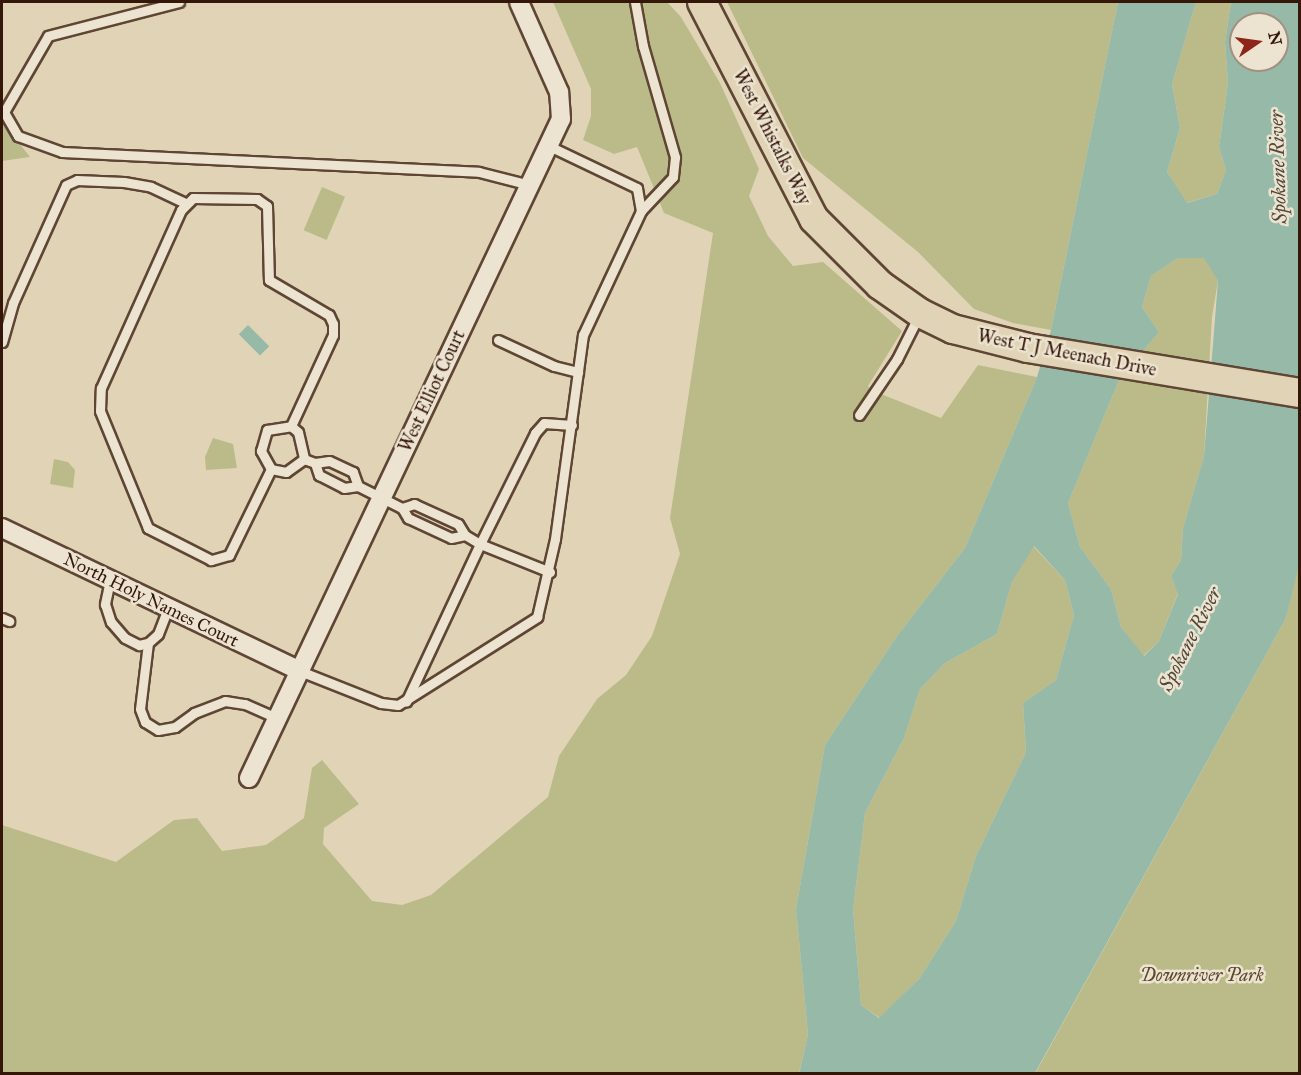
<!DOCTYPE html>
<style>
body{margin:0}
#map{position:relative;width:1301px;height:1075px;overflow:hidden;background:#e1d4b6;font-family:"IM FELL Great Primer",serif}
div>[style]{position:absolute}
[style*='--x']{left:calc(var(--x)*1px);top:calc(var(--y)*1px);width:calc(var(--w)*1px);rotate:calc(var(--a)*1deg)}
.green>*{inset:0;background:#babb89;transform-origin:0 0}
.water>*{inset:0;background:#96b9a8;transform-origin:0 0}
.roads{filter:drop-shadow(2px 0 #5f4634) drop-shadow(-2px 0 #5f4634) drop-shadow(0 2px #5f4634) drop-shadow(0 -2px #5f4634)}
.service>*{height:9px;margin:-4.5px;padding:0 4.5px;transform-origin:4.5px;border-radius:4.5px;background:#ece3d0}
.minor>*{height:18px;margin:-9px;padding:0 9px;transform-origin:9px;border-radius:9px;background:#ece3d0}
.primary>*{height:28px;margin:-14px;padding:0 14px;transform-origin:14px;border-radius:14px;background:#e1d4b6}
span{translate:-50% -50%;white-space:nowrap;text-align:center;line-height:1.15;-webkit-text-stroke:5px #ece3d0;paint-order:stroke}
.street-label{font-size:18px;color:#341709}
.park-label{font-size:18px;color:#5c482f;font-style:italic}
.water-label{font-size:20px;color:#514839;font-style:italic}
.frame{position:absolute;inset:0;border:3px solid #341709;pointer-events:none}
.north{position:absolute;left:1229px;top:12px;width:60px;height:60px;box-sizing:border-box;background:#ece3d0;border:2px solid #a29180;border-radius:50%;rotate:77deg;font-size:16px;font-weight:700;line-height:24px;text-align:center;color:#341709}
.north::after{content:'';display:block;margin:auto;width:21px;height:27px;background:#8f2418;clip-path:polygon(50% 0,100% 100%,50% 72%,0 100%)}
</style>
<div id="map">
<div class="green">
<div style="clip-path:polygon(553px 2px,667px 2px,681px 17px,720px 83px,759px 169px,749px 196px,768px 236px,793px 266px,823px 262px,902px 331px,868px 386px,871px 390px,941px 418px,978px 365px,1037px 377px,965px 548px,897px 636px,825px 745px,796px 909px,808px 1034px,799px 1073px,2px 1074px,2px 825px,116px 862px,174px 820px,197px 818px,222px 851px,266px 845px,304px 818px,312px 768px,322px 760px,359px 804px,324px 828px,323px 844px,372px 901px,402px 905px,431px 895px,548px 797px,559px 756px,597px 699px,626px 675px,652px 636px,680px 554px,670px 518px,713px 233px,664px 213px,637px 147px,614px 154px,583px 140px,591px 116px,591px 89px)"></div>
<div style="clip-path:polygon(727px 2px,1118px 2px,1051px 330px,1013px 323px,974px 309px,918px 252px,803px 158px)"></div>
<div style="clip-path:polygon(1196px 2px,1231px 2px,1225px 42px,1228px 83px,1219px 147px,1226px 170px,1217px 194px,1186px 203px,1167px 172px,1180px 128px,1172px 84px)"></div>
<div style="clip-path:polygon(2px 121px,30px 157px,2px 161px)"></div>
<div style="left:322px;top:187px;width:25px;height:47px;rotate:23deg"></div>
<div style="clip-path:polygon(1178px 258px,1205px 258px,1218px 281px,1212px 317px,1204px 456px,1183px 528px,1181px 560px,1171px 576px,1178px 593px,1159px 641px,1143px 656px,1121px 627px,1111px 589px,1080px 547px,1068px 503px,1120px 378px,1159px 332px,1142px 307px,1151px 276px)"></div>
<div style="clip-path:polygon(213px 438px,233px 444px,237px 468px,206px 470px,205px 457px)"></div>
<div style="clip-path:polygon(54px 459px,68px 462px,75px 470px,73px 488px,50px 484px)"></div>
<div style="clip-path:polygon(1033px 546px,1065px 580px,1074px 615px,1056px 680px,1023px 703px,1026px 752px,976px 856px,956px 921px,919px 979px,880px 1018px,861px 1005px,853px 909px,865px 813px,904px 738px,920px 689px,945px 663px,997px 634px,1012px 582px)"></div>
<div style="clip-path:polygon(1299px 560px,1299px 1073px,1035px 1074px,1286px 618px)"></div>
</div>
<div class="water">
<div style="clip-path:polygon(evenodd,1118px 2px,1196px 2px,1172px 84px,1180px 128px,1167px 172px,1187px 203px,1217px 194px,1226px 170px,1219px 147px,1228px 83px,1225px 42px,1231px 2px,1299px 2px,1300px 560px,1286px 618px,1035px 1073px,799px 1074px,808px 1034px,796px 909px,825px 745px,897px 636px,965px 548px,1037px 377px,1051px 330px,1118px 2px,1241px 24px,1277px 24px,1277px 60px,1241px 60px,1241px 24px,1118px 2px,1178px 258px,1204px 258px,1218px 281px,1204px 456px,1183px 528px,1181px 560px,1171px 576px,1178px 594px,1159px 641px,1144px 656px,1121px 627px,1111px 589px,1080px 547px,1068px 503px,1120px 378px,1159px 332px,1142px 307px,1151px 276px,1178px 258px,1118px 2px,1034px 546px,1065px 580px,1074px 615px,1056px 680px,1023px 703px,1026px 752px,976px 856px,956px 921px,919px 979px,879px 1018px,861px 1005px,853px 909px,865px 813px,904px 738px,920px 689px,945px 663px,997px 634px,1012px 582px,1034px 546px)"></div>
<div style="left:248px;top:325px;width:30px;height:13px;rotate:45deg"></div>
</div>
<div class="roads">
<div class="service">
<div style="--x:179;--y:2;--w:135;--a:165.5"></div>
<div style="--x:48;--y:36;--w:88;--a:120.1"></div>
<div style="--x:4;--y:112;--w:28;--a:60"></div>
<div style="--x:18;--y:136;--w:47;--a:20"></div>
<div style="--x:62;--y:152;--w:417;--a:2.7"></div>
<div style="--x:479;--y:172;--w:53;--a:14.3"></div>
<div style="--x:635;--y:2;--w:45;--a:79.7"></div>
<div style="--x:643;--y:46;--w:116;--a:73.9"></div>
<div style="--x:675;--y:157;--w:20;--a:96"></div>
<div style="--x:673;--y:177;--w:47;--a:133.3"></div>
<div style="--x:498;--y:340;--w:62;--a:24.9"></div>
<div style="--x:554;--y:366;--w:25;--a:14"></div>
<div style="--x:2;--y:342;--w:41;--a:-74.2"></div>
<div style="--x:13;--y:303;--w:129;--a:-65.8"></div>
<div style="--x:66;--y:185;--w:12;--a:-24"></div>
<div style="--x:77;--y:180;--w:47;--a:2.4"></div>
<div style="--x:124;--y:182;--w:27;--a:10"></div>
<div style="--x:151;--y:187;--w:38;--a:25"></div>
<div style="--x:859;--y:415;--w:68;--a:-55.8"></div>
<div style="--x:897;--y:359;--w:49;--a:-63.4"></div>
<div style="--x:304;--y:459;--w:22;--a:144"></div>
<div style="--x:286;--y:472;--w:15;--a:-169"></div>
<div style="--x:271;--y:469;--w:21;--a:-119"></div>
<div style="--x:261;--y:451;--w:22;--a:-74"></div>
<div style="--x:267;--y:430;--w:24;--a:-9"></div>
<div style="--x:291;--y:426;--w:9;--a:41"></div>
<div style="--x:298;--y:432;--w:28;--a:77"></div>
<div style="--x:304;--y:459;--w:12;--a:20"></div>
<div style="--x:271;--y:469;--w:96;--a:116"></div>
<div style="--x:229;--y:555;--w:19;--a:164"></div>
<div style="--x:211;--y:560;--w:71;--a:-153.1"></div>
<div style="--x:148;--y:528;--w:126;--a:-112.3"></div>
<div style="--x:100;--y:411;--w:23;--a:-88"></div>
<div style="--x:101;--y:388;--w:195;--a:-65.8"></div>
<div style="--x:181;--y:210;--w:17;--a:-45"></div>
<div style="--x:193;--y:198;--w:64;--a:0.9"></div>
<div style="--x:257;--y:199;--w:12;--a:35"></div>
<div style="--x:267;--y:206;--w:74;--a:88.5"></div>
<div style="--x:269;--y:280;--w:69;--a:30.3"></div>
<div style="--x:329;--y:315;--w:10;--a:66"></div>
<div style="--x:333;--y:324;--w:11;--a:90"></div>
<div style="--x:333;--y:335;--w:100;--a:114.8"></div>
<div style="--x:358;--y:486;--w:15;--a:-110"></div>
<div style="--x:353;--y:472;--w:26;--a:-155"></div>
<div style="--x:329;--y:461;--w:14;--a:172"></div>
<div style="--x:315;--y:463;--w:13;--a:72"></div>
<div style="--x:319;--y:475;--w:28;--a:27"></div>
<div style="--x:344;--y:488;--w:14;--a:-8"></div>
<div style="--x:358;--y:486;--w:49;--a:26.6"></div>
<div style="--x:402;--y:508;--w:12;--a:59"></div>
<div style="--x:408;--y:518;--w:47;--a:24.9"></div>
<div style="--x:451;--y:538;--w:14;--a:-12"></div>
<div style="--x:402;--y:508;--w:13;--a:-18"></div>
<div style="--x:414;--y:504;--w:48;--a:24.4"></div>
<div style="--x:458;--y:524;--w:13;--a:58"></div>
<div style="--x:465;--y:535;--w:17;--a:31"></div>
<div style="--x:480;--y:544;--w:174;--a:115.1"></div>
<div style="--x:550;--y:572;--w:75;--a:-158.2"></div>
<div style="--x:480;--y:544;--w:124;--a:-63.6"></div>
<div style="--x:535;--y:433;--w:13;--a:-48"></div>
<div style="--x:544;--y:423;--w:28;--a:4"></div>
<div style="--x:110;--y:580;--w:25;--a:102"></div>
<div style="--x:105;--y:604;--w:19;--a:72"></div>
<div style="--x:111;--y:622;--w:21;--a:49"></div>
<div style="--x:125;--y:638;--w:16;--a:27"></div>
<div style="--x:139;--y:645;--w:9;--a:-13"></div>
<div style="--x:148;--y:643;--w:13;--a:-42"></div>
<div style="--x:158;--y:634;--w:28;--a:-69"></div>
<div style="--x:2;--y:618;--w:8;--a:23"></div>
<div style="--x:148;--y:643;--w:66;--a:96.9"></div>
<div style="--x:140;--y:709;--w:14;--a:69"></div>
<div style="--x:145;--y:722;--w:15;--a:32"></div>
<div style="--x:158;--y:730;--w:17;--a:-10"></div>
<div style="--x:175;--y:727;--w:24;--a:-36"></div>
<div style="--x:194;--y:713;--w:33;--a:-21"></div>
<div style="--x:225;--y:701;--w:20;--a:9"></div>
<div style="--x:245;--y:704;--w:35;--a:24"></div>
<div style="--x:300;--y:671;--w:87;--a:21.6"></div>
<div style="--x:381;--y:703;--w:17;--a:7"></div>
<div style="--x:398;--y:705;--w:165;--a:-32.3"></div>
<div style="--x:537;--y:617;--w:80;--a:-77"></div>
<div style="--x:555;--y:539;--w:206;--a:-82.2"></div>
<div style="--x:583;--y:335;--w:137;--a:-64.9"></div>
<div style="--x:641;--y:211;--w:23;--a:-100"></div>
<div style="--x:637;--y:188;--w:98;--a:-154.5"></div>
</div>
<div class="minor">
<div style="--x:2;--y:528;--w:331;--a:25.6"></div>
<div style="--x:249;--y:778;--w:729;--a:-64.67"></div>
<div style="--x:561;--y:119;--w:27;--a:-94"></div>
<div style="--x:559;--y:92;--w:98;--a:-114"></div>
</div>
<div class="primary">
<div style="--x:702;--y:2;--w:244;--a:62.7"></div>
<div style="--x:814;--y:219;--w:93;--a:45"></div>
<div style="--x:880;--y:285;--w:49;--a:35"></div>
<div style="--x:920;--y:313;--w:37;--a:26"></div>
<div style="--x:953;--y:329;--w:77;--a:14.2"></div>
<div style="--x:1028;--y:348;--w:276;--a:9.4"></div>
</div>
</div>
<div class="street-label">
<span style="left:772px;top:137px;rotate:63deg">West Whistalks Way</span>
<span style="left:1067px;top:353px;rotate:11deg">West T J Meenach Drive</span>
<span style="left:432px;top:391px;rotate:-65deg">West Elliot Court</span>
<span style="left:151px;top:600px;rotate:26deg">North Holy Names Court</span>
</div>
<div class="park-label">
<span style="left:1202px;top:975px">Downriver Park</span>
</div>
<div class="water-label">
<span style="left:1278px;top:167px;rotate:-92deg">Spokane River</span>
<span style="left:1190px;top:639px;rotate:-63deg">Spokane River</span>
</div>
<div class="frame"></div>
<div class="north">N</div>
</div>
